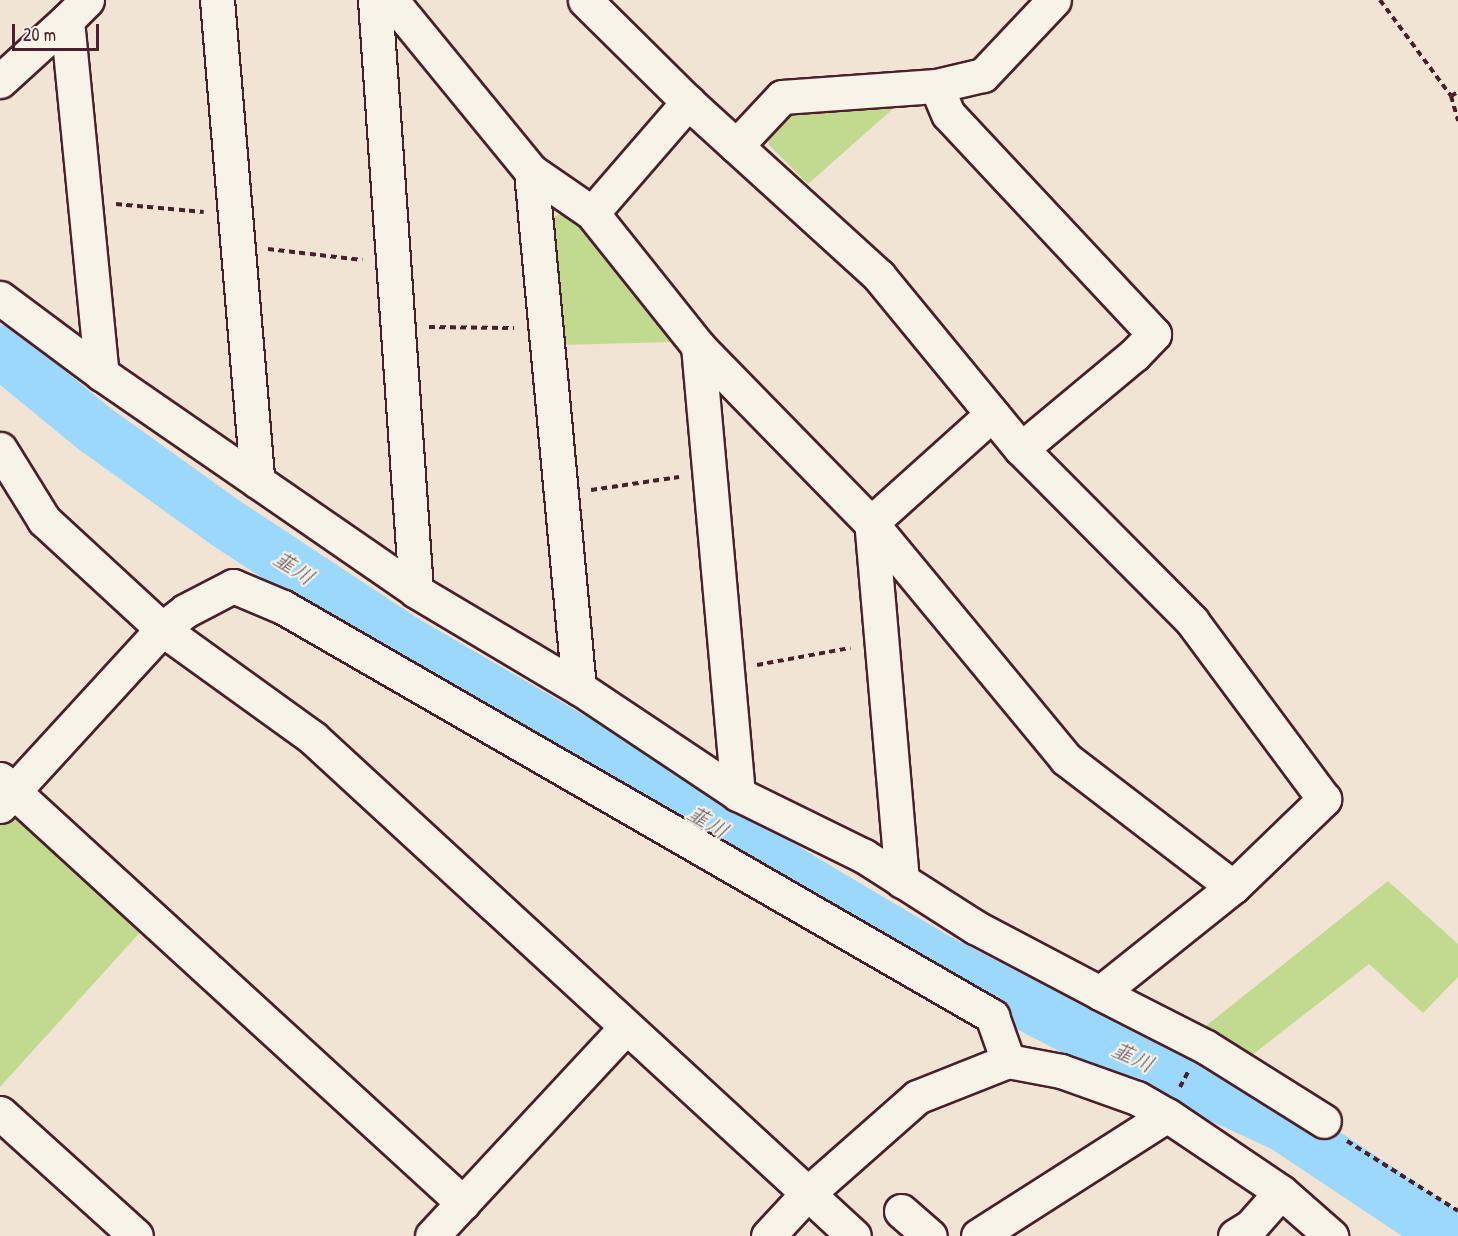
<!DOCTYPE html>
<meta charset="utf-8">
<style>
body{margin:0}
#map{position:relative;width:1458px;height:1236px;overflow:hidden;background:#f1e4d5;font-family:"Patrick Hand","Klee One",sans-serif}
div>[style]{position:absolute}
[style*='--x']{left:calc(var(--x)*1px);top:calc(var(--y)*1px);width:calc(var(--w)*1px);rotate:calc(var(--a)*1deg)}
.green>*{inset:0;background:#c1da90}
.river>*{height:52px;margin:-26px;padding:0 26px;transform-origin:26px;border-radius:26px;background:#9bd8fc}
.path>*{height:4px;margin-top:-2px;transform-origin:0;background:repeating-linear-gradient(90deg,#4a1f2b 0 6px,transparent 0 10.5px)}
.roads{filter:drop-shadow(2px 0 #4a1f2b) drop-shadow(-2px 0 #4a1f2b) drop-shadow(0 2px #4a1f2b) drop-shadow(0 -2px #4a1f2b)}
.minor>*{height:33px;margin:-16.5px;padding:0 16.5px;transform-origin:16.5px;border-radius:16.5px;background:#f7f3e8}
span{translate:-50% -50%;white-space:nowrap;text-align:center;line-height:1.15;-webkit-text-stroke:4.5px #f7f3e8;paint-order:stroke}
.water-label{font-size:22px;color:#5e4d5f;font-style:italic}
.scale{position:absolute;left:12px;top:24px;width:87px;height:27px;box-sizing:border-box;border:3px solid #4a1f2b;border-top:0;padding-left:8px;font-size:18px;line-height:21px;white-space:nowrap;color:#4a1f2b;-webkit-text-stroke:4px #f7f3e8;paint-order:stroke}
</style>
<div id="map">
<div class="green">
<div style="clip-path:polygon(904px 99px,808px 184px,769px 145px,768px 132px,786px 116px)"></div>
<div style="clip-path:polygon(568px 212px,611px 256px,671px 342px,561px 345px,546px 219px)"></div>
<div style="clip-path:polygon(5px 819px,27px 820px,143px 929px,0 1087px,0 824px)"></div>
<div style="clip-path:polygon(1388px 881px,1458px 944px,1458px 977px,1423px 1013px,1369px 964px,1247px 1059px,1202px 1029px)"></div>
</div>
<div class="river">
<div style="--x:0;--y:351;--w:123;--a:39.4"></div>
<div style="--x:95;--y:429;--w:161;--a:35.7"></div>
<div style="--x:226;--y:523;--w:214;--a:33.4"></div>
<div style="--x:405;--y:641;--w:235;--a:30.2"></div>
<div style="--x:608;--y:759;--w:240;--a:31.7"></div>
<div style="--x:812;--y:885;--w:145;--a:30.6"></div>
<div style="--x:937;--y:959;--w:162;--a:27.2"></div>
<div style="--x:1081;--y:1033;--w:223;--a:24.6"></div>
<div style="--x:1284;--y:1126;--w:198;--a:33.7"></div>
</div>
<div class="path">
<div style="--x:1380;--y:0;--w:119;--a:53.5"></div>
<div style="--x:1451;--y:96;--w:8;--a:-30"></div>
<div style="--x:1451;--y:96;--w:26;--a:74"></div>
<div style="--x:116;--y:204;--w:88;--a:5.2"></div>
<div style="--x:268;--y:249;--w:95;--a:6.7"></div>
<div style="--x:429;--y:327;--w:85;--a:0.7"></div>
<div style="--x:591;--y:490;--w:89;--a:-8.4"></div>
<div style="--x:757;--y:665;--w:95;--a:-10.4"></div>
<div style="--x:1180;--y:1087;--w:17;--a:-62"></div>
<div style="--x:1347;--y:1141;--w:131;--a:32.2"></div>
</div>
<div class="roads">
<div class="minor">
<div style="--x:87;--y:0;--w:28;--a:135"></div>
<div style="--x:67;--y:20;--w:356;--a:84.4"></div>
<div style="--x:217;--y:0;--w:483;--a:85.2"></div>
<div style="--x:375;--y:0;--w:592;--a:86.03"></div>
<div style="--x:391;--y:0;--w:221;--a:50.7"></div>
<div style="--x:531;--y:171;--w:74;--a:34.5"></div>
<div style="--x:592;--y:213;--w:170;--a:51.4"></div>
<div style="--x:698;--y:346;--w:248;--a:45.7"></div>
<div style="--x:871;--y:523;--w:306;--a:50.4"></div>
<div style="--x:1066;--y:759;--w:210;--a:37.5"></div>
<div style="--x:0;--y:81;--w:91;--a:-42.3"></div>
<div style="--x:736;--y:146;--w:67;--a:-46.8"></div>
<div style="--x:782;--y:97;--w:154;--a:-4.1"></div>
<div style="--x:531;--y:171;--w:519;--a:84.7"></div>
<div style="--x:592;--y:213;--w:147;--a:-49.1"></div>
<div style="--x:0;--y:298;--w:127;--a:36.7"></div>
<div style="--x:102;--y:374;--w:382;--a:34.6"></div>
<div style="--x:416;--y:591;--w:190;--a:30.8"></div>
<div style="--x:579;--y:688;--w:191;--a:33.7"></div>
<div style="--x:738;--y:794;--w:140;--a:26.2"></div>
<div style="--x:864;--y:856;--w:132;--a:32.6"></div>
<div style="--x:975;--y:927;--w:141;--a:27.8"></div>
<div style="--x:1100;--y:993;--w:170;--a:-38.6"></div>
<div style="--x:1233;--y:887;--w:127;--a:-44"></div>
<div style="--x:1324;--y:799;--w:222;--a:-126.6"></div>
<div style="--x:1192;--y:621;--w:243;--a:-134.8"></div>
<div style="--x:1021;--y:449;--w:224;--a:-129.4"></div>
<div style="--x:879;--y:276;--w:258;--a:-137.7"></div>
<div style="--x:688;--y:102;--w:145;--a:-135.3"></div>
<div style="--x:698;--y:346;--w:450;--a:84.9"></div>
<div style="--x:0;--y:449;--w:84;--a:58.2"></div>
<div style="--x:44;--y:520;--w:161;--a:42.7"></div>
<div style="--x:162;--y:629;--w:186;--a:35.8"></div>
<div style="--x:313;--y:738;--w:735;--a:42.63"></div>
<div style="--x:1021;--y:449;--w:147;--a:-39.8"></div>
<div style="--x:1134;--y:355;--w:29;--a:-46"></div>
<div style="--x:1154;--y:334;--w:301;--a:-133.1"></div>
<div style="--x:948;--y:114;--w:30;--a:-113"></div>
<div style="--x:936;--y:86;--w:48;--a:-13.2"></div>
<div style="--x:983;--y:75;--w:103;--a:-46.6"></div>
<div style="--x:0;--y:779;--w:628;--a:42.48"></div>
<div style="--x:0;--y:806;--w:240;--a:-47.5"></div>
<div style="--x:162;--y:629;--w:29;--a:-38"></div>
<div style="--x:185;--y:611;--w:54;--a:-27.5"></div>
<div style="--x:233;--y:586;--w:54;--a:22.8"></div>
<div style="--x:283;--y:607;--w:819;--a:29.98"></div>
<div style="--x:992;--y:1016;--w:48;--a:70.4"></div>
<div style="--x:902;--y:881;--w:359;--a:-94.9"></div>
<div style="--x:871;--y:523;--w:163;--a:-42"></div>
<div style="--x:1100;--y:993;--w:119;--a:27"></div>
<div style="--x:1206;--y:1047;--w:139;--a:32.1"></div>
<div style="--x:0;--y:1113;--w:183;--a:42.1"></div>
<div style="--x:901;--y:1211;--w:38;--a:41"></div>
<div style="--x:432;--y:1236;--w:284;--a:-47.1"></div>
<div style="--x:768;--y:1236;--w:56;--a:-47.2"></div>
<div style="--x:806;--y:1195;--w:148;--a:-41.4"></div>
<div style="--x:917;--y:1097;--w:98;--a:-21.6"></div>
<div style="--x:1008;--y:1061;--w:54;--a:10.7"></div>
<div style="--x:1061;--y:1071;--w:81;--a:19.6"></div>
<div style="--x:1137;--y:1098;--w:34;--a:30"></div>
<div style="--x:1167;--y:1115;--w:138;--a:34"></div>
<div style="--x:1281;--y:1192;--w:67;--a:41.3"></div>
<div style="--x:978;--y:1236;--w:224;--a:-32.6"></div>
<div style="--x:1235;--y:1236;--w:19;--a:-32"></div>
<div style="--x:1251;--y:1226;--w:45;--a:-48.6"></div>
</div>
</div>
<div class="water-label">
<span style="left:294px;top:568px;rotate:33deg">韮川</span>
<span style="left:708px;top:822px;rotate:31deg">韮川</span>
<span style="left:1133px;top:1057px;rotate:25deg">韮川</span>
</div>
<div class="scale">20 m</div>
</div>
